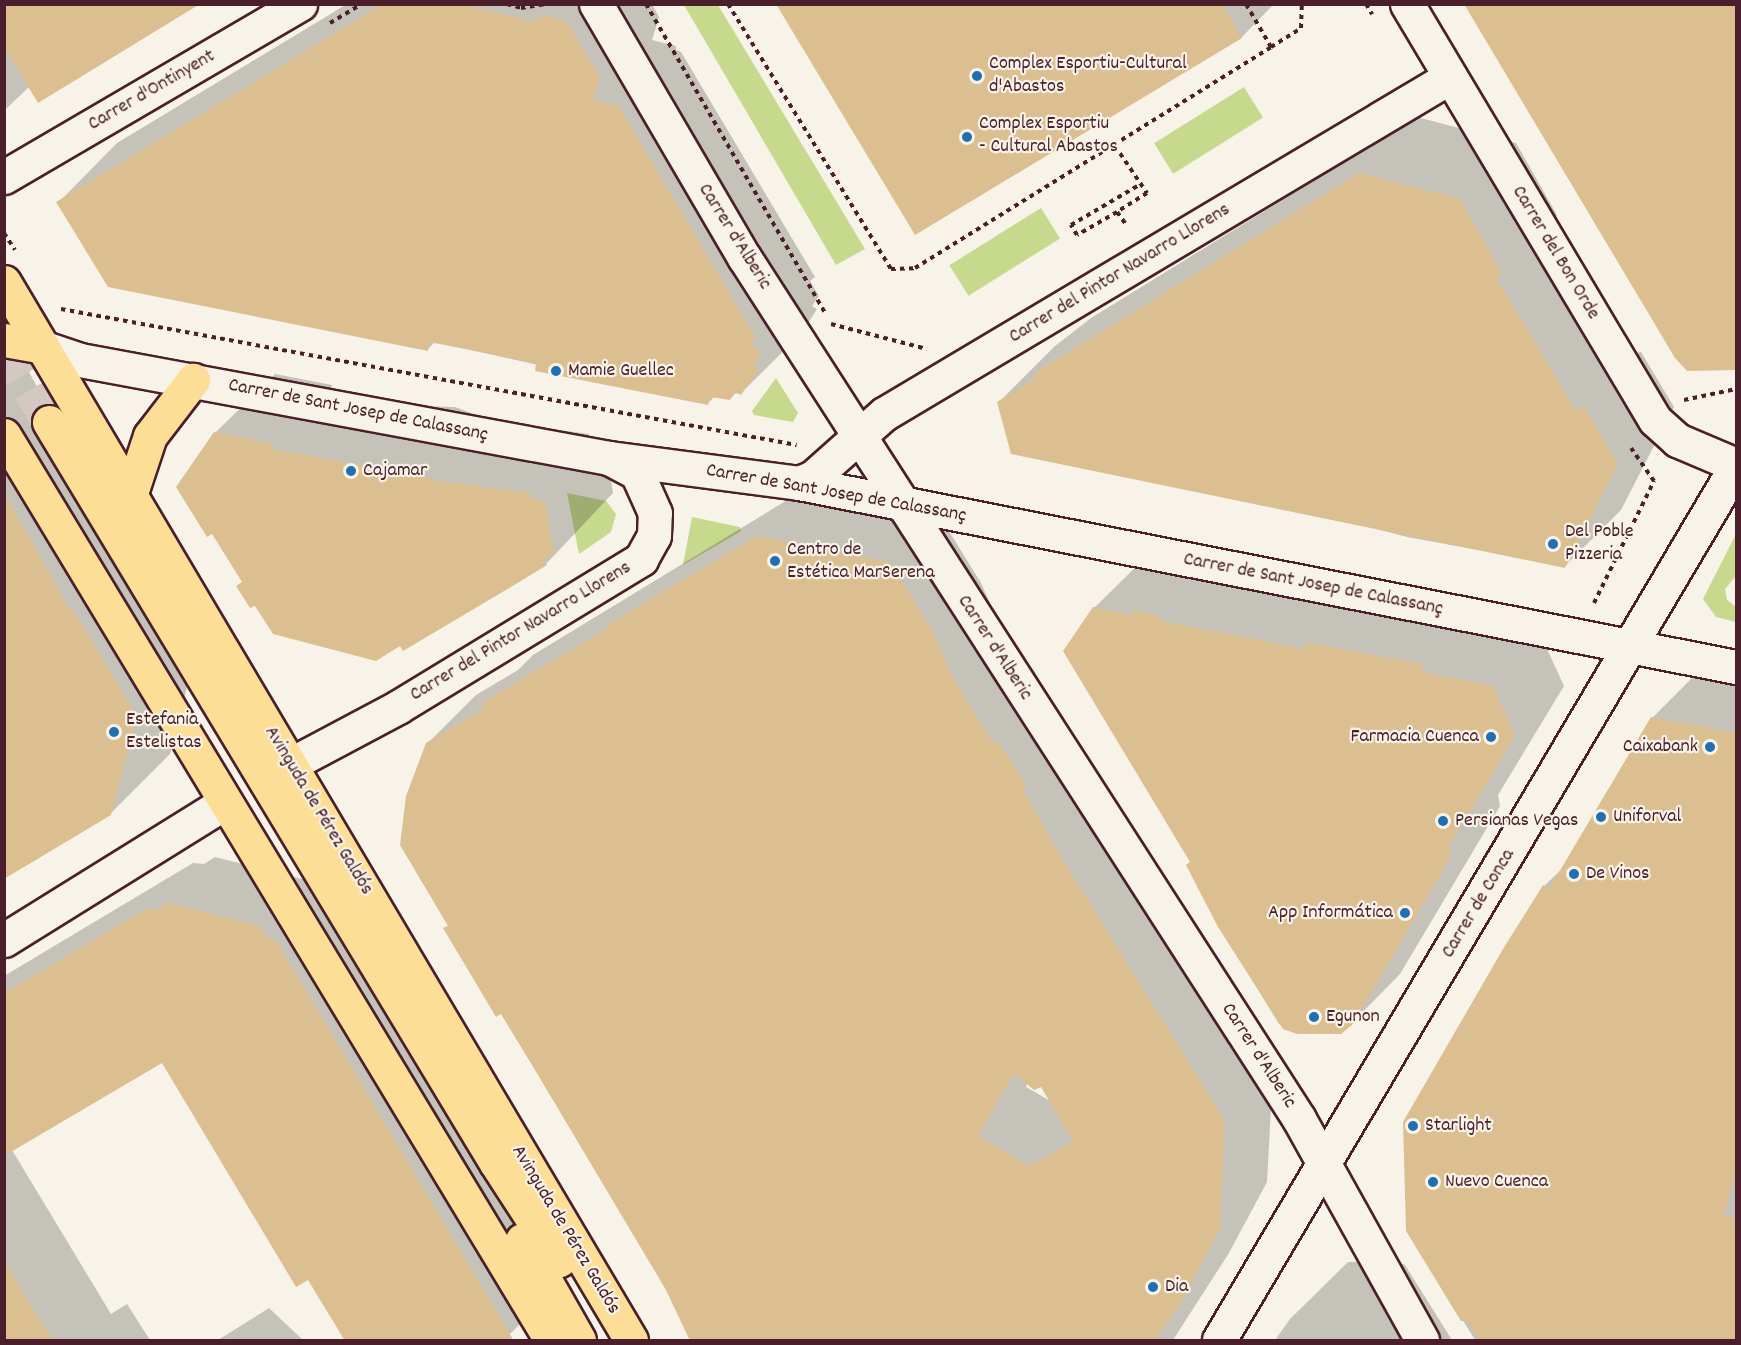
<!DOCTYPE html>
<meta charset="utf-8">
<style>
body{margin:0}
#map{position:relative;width:1741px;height:1345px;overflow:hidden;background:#f7f3e8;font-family:Dekko,sans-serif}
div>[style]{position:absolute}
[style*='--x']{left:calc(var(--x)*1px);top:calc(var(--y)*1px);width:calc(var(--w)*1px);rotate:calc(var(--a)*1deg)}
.green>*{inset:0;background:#c7d98d;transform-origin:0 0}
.shadow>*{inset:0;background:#0003}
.building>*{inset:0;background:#dbbf90}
.primary-tunnel>*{height:33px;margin-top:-16.5px;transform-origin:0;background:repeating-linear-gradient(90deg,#d4c9c2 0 33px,transparent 0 49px)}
.path>*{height:4px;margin-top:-2px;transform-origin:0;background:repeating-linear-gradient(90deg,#4a1f2b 0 4.5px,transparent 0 9px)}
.roads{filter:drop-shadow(2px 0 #4a1f2b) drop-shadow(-2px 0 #4a1f2b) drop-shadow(0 2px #4a1f2b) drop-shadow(0 -2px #4a1f2b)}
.minor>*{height:33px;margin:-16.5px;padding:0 16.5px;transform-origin:16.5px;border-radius:16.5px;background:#f7f3e8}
.tertiary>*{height:33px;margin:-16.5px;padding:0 16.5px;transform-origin:16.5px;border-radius:16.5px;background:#f7f3e8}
.secondary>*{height:33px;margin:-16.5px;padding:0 16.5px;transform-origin:16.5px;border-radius:16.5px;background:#f7f3e8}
.primary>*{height:33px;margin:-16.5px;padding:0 16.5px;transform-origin:16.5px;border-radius:16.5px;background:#fcde96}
.dots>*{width:16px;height:16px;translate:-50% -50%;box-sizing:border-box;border:3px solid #f7f3e8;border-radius:50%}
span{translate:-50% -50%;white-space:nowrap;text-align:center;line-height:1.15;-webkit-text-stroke:4.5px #f7f3e8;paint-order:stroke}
.poi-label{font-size:20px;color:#4a1f2b}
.left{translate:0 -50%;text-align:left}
.right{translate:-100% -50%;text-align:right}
.street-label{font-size:20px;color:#4a1f2b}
.frame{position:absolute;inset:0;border:6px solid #4a1f2b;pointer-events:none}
</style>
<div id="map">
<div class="green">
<div style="clip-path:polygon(684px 5px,718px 5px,865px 249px,836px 265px)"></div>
<div style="left:1244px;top:87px;width:36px;height:106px;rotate:58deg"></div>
<div style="left:1041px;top:208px;width:36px;height:108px;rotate:58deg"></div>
<div style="clip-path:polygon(776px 378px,798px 413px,793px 422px,754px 415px,752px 411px)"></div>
<div style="clip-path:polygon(567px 493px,606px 501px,616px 514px,611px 532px,579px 554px)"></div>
<div style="clip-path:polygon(692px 517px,740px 527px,741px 531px,683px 565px)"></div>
<div style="clip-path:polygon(1736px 534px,1736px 576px,1725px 589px,1727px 600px,1736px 607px,1736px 622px,1716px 617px,1703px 599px)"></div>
</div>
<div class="shadow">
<div style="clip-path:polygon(4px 4px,30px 86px,7px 108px,4px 108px)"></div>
<div style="clip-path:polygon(347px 4px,652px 4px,659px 17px,652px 40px,676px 46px,676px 50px,681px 52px,815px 277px,810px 281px,819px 296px,812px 306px,817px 309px,801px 334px,741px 393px,715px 396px,708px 403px,435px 342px,427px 350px,58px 203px,117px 143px)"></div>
<div style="clip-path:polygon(777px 4px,1274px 4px,1242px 37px,916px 233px)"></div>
<div style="clip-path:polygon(1417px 117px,1516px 143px,1557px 215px,1552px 222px,1631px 354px,1641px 352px,1674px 407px,1621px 510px,1565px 566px,1407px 537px,1316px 513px,999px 402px,1055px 346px,1091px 318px)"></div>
<div style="clip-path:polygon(4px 356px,21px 358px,129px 550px,195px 656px,170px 754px,110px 814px,4px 876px)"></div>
<div style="clip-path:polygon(275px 374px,332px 385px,331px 390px,414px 406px,455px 407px,493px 421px,589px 434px,589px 439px,604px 442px,613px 493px,546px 564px,401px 644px,256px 604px,238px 586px,243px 581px,215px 433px)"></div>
<div style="clip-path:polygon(evenodd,807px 488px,939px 515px,981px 583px,999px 623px,1042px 694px,1048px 695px,1074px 736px,1071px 740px,1273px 1071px,1267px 1182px,1229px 1253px,1173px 1340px,693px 1340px,668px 1290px,501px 1012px,445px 929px,449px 924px,427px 744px,476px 695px,518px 670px,533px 655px,807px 488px,1028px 1082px,1041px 1085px,1052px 1102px,1026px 1087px,1028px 1082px)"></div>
<div style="clip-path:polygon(1144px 559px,1542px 638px,1564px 686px,1498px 795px,1500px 806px,1400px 974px,1351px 1024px,1292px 1032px,1279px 1024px,1211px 912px,1094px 608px)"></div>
<div style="clip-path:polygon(1704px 666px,1736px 672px,1736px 1340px,1475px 1340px,1408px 1231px,1544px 886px,1564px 867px,1652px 718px)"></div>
<div style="clip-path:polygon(215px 857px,306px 880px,417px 1049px,554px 1290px,507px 1337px,308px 1278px,162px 1061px,12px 1150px,111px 1314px,127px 1304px,150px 1340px,4px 1340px,4px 976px,193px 863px,204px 864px)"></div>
<div style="clip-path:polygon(1397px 1261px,1405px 1265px,1452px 1340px,1275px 1340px,1290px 1319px,1348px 1262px)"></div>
<div style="clip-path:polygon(269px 1308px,303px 1340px,218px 1340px)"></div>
</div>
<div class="building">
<div style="clip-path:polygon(4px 4px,200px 4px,38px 103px,4px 47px)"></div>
<div style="clip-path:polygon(383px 4px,461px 4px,532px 21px,533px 18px,540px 20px,542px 14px,566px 21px,600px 77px,593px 100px,618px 105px,756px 338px,751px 341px,761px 356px,754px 366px,759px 369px,741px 395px,736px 392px,730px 400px,710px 397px,708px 405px,535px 371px,536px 363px,450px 346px,429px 342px,428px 351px,108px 287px,56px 202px)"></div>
<div style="clip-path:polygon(776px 4px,1222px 4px,1242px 38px,915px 235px)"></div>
<div style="clip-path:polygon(1464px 4px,1737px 4px,1737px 370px,1687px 371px,1675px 358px)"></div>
<div style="clip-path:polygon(1359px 173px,1460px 199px,1501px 272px,1497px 279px,1575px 409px,1585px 408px,1618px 464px,1565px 568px,1011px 454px,997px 402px,1036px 378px,1033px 374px)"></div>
<div style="clip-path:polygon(214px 432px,273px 444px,272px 449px,354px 464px,394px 466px,433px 480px,531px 493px,530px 498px,545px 501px,554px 554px,543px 560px,547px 565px,516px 584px,403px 651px,400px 646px,376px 661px,273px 634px,255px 606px,250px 608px,236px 586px,242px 582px,212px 534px,207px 537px,176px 487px)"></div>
<div style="clip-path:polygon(4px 492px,69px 609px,72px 608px,137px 716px,111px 815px,4px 879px)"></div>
<div style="clip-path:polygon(evenodd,757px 536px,891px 563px,933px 632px,950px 672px,993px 743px,999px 743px,1026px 785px,1023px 790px,1057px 850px,1225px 1121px,1220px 1229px,1180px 1304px,1154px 1341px,690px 1341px,666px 1290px,538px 1075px,501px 1014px,496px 1017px,443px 928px,448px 926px,400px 845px,406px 796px,426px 743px,485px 708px,482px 703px,498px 693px,606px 629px,610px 623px,757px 536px,1014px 1073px,1034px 1090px,1041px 1087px,1073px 1141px,1029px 1166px,978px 1136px,1014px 1073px)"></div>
<div style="clip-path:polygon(1093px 607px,1132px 615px,1132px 610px,1159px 615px,1158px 620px,1305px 649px,1306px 642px,1423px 664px,1422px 672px,1493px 686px,1515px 736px,1449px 846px,1451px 856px,1431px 891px,1352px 1025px,1341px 1034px,1297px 1034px,1283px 1029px,1218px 927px,1186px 865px,1190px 862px,1063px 651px)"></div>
<div style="clip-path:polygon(1651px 717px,1737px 733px,1737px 1168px,1724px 1215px,1737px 1219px,1737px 1341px,1479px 1341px,1467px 1321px,1461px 1321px,1406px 1231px,1403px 1122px,1503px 949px,1543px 885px,1549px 889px)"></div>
<div style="clip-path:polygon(168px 903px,260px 926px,268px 939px,276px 940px,514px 1341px,345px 1341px,308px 1280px,296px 1287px,162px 1063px,4px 1156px,4px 993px,146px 909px,156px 910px)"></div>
<div style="clip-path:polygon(4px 1261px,53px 1341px,4px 1341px)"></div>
</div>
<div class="primary-tunnel">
<div style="--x:4;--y:348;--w:87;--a:58.7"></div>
</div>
<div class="path">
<div style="--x:507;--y:4;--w:15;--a:16"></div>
<div style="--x:521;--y:8;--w:25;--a:-9"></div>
<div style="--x:646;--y:4;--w:359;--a:59.9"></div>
<div style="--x:728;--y:4;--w:311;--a:58.4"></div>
<div style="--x:891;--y:269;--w:24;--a:-2"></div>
<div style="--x:915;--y:268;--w:419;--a:-31.8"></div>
<div style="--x:1271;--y:47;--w:50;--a:-120.2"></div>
<div style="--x:1366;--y:4;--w:12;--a:59"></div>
<div style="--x:330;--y:23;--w:37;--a:-31"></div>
<div style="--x:1271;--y:47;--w:36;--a:-32"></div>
<div style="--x:1301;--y:28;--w:24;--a:-88"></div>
<div style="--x:1115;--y:146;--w:57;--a:55.8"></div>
<div style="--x:1147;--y:193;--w:36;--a:148"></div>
<div style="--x:1117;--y:212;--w:17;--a:54"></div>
<div style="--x:1117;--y:212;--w:46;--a:150.1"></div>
<div style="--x:1077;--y:235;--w:12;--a:-121"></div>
<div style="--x:1071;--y:225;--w:81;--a:-30.4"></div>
<div style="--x:4;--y:233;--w:20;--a:57"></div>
<div style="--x:61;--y:309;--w:748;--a:10.47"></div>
<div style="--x:831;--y:324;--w:99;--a:14.6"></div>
<div style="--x:1684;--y:400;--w:53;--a:-11.9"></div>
<div style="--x:1594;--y:603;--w:136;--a:-63.8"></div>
<div style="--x:1654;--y:481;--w:40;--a:-124.9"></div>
</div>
<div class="roads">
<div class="minor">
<div style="--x:596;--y:4;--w:293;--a:59.7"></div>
<div style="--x:744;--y:257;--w:1025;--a:57.22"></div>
<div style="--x:1299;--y:1119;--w:253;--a:60.9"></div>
<div style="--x:1407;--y:4;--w:484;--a:59.2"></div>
<div style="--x:1655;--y:420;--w:30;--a:42"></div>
<div style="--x:1677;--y:440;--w:64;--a:23"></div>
<div style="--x:4;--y:177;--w:343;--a:-30.3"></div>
<div style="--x:799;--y:483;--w:15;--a:-23"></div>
<div style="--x:813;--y:477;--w:95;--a:-41.6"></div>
<div style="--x:884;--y:414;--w:659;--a:-30.77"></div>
<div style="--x:291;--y:764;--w:121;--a:-28"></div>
<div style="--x:398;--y:707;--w:285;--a:-31.3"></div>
<div style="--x:641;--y:559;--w:26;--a:-61"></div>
<div style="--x:654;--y:536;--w:23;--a:-88"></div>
<div style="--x:655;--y:513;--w:44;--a:-114.2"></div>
<div style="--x:637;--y:473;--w:32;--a:-152"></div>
<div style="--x:4;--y:940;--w:259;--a:-31.9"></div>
</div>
<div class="tertiary">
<div style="--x:1219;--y:1340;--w:1015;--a:-59.39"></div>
</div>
<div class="secondary">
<div style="--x:42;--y:347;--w:40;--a:18.9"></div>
<div style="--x:80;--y:360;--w:538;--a:10.5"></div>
<div style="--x:609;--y:458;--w:192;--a:7.5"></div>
<div style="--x:799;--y:483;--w:955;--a:11.11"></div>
</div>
<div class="primary">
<div style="--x:4;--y:282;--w:1230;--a:59.35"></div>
<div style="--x:4;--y:340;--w:39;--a:10"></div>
<div style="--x:49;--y:422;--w:865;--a:58.9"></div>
<div style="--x:496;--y:1163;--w:116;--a:57"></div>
<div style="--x:4;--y:435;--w:1057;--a:58.85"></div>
<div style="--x:131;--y:493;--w:60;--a:-71.6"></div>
<div style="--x:150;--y:436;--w:71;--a:-52.5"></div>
<div style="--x:522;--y:1240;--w:115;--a:60.3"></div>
</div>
</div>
<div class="dots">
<div style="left:977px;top:76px;background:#1f6fb2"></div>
<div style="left:967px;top:137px;background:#1f6fb2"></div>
<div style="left:556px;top:371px;background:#1f6fb2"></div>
<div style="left:351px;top:471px;background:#1f6fb2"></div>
<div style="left:1553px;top:544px;background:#1f6fb2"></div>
<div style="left:775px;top:561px;background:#1f6fb2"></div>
<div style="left:114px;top:732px;background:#1f6fb2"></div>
<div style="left:1491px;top:737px;background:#1f6fb2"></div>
<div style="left:1710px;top:747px;background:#1f6fb2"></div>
<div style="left:1601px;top:817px;background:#1f6fb2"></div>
<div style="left:1443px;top:821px;background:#1f6fb2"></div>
<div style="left:1574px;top:874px;background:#1f6fb2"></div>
<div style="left:1405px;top:913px;background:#1f6fb2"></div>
<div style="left:1314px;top:1017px;background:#1f6fb2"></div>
<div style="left:1413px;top:1126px;background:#1f6fb2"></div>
<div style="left:1433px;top:1182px;background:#1f6fb2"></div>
<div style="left:1153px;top:1287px;background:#1f6fb2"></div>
</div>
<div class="poi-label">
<span class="left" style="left:989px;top:76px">Complex Esportiu-Cultural<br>d'Abastos</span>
<span class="left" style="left:979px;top:136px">Complex Esportiu<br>- Cultural Abastos</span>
<span class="left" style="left:568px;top:371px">Mamie Guellec</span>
<span class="left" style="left:363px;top:471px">Cajamar</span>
<span class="left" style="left:1565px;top:544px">Del Poble<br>Pizzeria</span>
<span class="left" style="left:787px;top:562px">Centro de<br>Estética MarSerena</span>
<span class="left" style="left:126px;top:732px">Estefania<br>Estelistas</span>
<span class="right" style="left:1479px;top:737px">Farmacia Cuenca</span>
<span class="right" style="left:1698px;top:747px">Caixabank</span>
<span class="left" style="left:1613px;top:817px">Uniforval</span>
<span class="left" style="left:1455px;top:821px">Persianas Vegas</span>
<span class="left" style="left:1586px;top:874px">De Vinos</span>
<span class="right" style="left:1393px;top:913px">App Informática</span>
<span class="left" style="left:1326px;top:1017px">Egunon</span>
<span class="left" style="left:1425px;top:1126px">Starlight</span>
<span class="left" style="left:1445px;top:1182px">Nuevo Cuenca</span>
<span class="left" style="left:1165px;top:1287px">Dia</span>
</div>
<div class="street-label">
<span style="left:152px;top:91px;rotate:-30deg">Carrer d'Ontinyent</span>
<span style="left:734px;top:237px;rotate:58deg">Carrer d'Alberic</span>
<span style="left:1555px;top:253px;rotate:59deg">Carrer del Bon Orde</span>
<span style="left:1120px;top:274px;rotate:-31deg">Carrer del Pintor Navarro Llorens</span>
<span style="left:358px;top:411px;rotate:11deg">Carrer de Sant Josep de Calassanç</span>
<span style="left:836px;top:494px;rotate:10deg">Carrer de Sant Josep de Calassanç</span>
<span style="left:1313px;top:585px;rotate:11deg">Carrer de Sant Josep de Calassanç</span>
<span style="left:521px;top:632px;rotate:-31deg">Carrer del Pintor Navarro Llorens</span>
<span style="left:994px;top:648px;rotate:57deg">Carrer d'Alberic</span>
<span style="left:318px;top:811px;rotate:59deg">Avinguda de Pérez Galdós</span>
<span style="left:1479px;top:904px;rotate:-59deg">Carrer de Conca</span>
<span style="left:1258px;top:1056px;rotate:57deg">Carrer d'Alberic</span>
<span style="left:565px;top:1230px;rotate:59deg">Avinguda de Pérez Galdós</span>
</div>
<div class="frame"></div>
</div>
